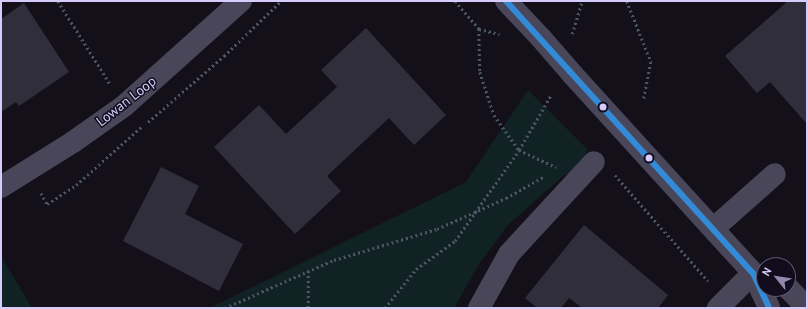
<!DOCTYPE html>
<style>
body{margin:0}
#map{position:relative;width:808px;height:309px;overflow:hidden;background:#13101a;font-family:"PT Sans",sans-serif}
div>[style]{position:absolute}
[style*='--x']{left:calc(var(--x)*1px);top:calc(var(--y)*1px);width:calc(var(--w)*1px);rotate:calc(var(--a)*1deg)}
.green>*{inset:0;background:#112224}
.building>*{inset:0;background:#312e3c}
.path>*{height:2.5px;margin-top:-1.25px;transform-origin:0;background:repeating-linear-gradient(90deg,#4c5765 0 2px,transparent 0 5px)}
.minor>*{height:22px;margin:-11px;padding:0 11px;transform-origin:11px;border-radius:11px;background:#49465a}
.minor-bridge>*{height:22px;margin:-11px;padding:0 11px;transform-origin:11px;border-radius:11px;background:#49465a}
.bus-1>*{height:6px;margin:-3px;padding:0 3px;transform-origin:3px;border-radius:3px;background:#338bd7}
.dots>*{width:11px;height:11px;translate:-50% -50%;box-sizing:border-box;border:2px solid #110d1d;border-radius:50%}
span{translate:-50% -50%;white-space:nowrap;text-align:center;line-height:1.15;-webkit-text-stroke:3px #110d1d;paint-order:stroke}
.street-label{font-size:14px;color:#d5ccfc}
.frame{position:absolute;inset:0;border:2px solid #d5ccfc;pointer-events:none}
.north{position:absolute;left:756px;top:257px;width:40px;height:40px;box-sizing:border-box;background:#110d1d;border:1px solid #5f5976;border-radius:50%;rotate:300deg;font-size:11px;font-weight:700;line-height:16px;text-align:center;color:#d5ccfc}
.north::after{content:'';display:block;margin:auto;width:14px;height:18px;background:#918aad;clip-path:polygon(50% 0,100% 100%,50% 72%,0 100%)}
</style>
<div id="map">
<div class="green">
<div style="clip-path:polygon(528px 90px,587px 149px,581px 172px,564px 175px,507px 226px,479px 264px,454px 308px,210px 308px,466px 182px)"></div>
<div style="clip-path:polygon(1px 256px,32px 308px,1px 308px)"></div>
</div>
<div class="building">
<div style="clip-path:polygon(788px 1px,807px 1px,807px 124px,770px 82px,757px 93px,725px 56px)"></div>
<div style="clip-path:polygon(24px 3px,69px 72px,19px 106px,16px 102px,1px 112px,1px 19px)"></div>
<div style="clip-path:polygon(366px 28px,446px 115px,414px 145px,389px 118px,327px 176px,341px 191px,295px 234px,214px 147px,259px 105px,286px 134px,337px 87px,321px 70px)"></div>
<div style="clip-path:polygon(161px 167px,199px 186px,185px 214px,243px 244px,219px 291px,123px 241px)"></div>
<div style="clip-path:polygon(584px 225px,668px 295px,658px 308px,582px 308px,569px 298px,561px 308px,537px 308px,525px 298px)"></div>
</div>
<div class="path">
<div style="--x:58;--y:1;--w:98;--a:57.9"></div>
<div style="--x:455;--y:1;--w:37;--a:49"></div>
<div style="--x:479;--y:29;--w:43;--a:88.7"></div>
<div style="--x:480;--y:72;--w:45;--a:72"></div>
<div style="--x:494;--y:115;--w:43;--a:54.5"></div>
<div style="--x:519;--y:150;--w:41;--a:24.7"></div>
<div style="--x:627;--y:1;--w:66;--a:68.5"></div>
<div style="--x:651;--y:62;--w:38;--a:101"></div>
<div style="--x:479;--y:29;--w:21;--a:14"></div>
<div style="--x:572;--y:34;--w:34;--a:-73"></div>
<div style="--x:148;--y:122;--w:101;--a:-41"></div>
<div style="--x:224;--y:56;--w:79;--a:-44"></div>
<div style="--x:615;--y:175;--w:141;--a:48.7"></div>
<div style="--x:41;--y:193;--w:13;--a:61"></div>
<div style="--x:47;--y:204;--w:35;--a:-33"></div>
<div style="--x:76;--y:185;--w:87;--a:-41.7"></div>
<div style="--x:225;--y:308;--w:119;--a:-23.8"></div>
<div style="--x:334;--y:260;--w:108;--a:-16.8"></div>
<div style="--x:437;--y:229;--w:76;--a:-24.2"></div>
<div style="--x:506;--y:198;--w:43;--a:-29.6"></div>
<div style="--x:308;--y:308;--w:37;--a:-90"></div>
<div style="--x:385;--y:308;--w:50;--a:-51.5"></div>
<div style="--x:416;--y:269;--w:48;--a:-35.7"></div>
<div style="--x:455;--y:241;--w:111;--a:-54.9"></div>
<div style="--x:519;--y:150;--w:64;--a:-59.8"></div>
</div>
<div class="minor">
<div style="--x:506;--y:1;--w:51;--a:46.6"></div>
<div style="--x:573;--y:75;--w:268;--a:47.7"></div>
<div style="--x:753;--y:273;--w:38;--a:65"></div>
<div style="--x:1;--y:187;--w:85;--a:-32"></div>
<div style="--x:73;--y:142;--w:62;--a:-35.2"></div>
<div style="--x:124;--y:106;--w:157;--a:-41.9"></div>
<div style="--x:714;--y:228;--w:81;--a:-41.5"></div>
<div style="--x:788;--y:288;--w:28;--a:46"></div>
<div style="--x:479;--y:308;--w:62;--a:-60.9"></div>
<div style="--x:509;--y:254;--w:125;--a:-47.3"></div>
<div style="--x:718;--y:308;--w:49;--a:-45"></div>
</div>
<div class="minor-bridge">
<div style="--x:541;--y:38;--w:49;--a:49.1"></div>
</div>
<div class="bus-1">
<div style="--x:506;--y:1;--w:367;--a:47.8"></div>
<div style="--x:753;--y:273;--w:38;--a:65"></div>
</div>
<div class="dots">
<div style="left:603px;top:107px;background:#d5ccfc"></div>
<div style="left:649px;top:158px;background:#d5ccfc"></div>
</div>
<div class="street-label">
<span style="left:126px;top:101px;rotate:-38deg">Lowan Loop</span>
</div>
<div class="frame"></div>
<div class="north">N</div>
</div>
